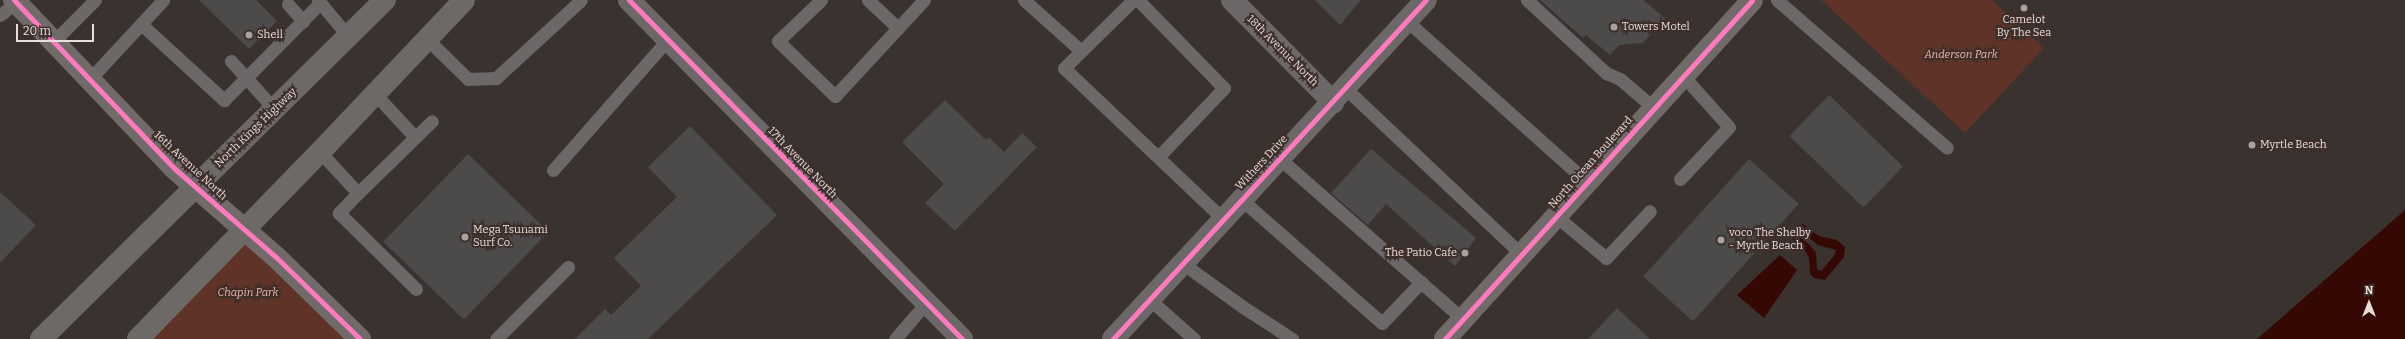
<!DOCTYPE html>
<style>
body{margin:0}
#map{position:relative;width:2405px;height:339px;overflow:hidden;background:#3a322f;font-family:Bitter,serif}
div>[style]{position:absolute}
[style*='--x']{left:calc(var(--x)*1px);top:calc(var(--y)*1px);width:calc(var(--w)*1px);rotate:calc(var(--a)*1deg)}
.green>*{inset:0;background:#603328}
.water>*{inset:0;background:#350804}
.building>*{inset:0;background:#4c4b4a;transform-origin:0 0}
.lane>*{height:13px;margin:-6.5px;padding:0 6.5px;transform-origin:6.5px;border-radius:6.5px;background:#6c6867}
.street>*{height:22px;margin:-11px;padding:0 11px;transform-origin:11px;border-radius:11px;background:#6c6867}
.secondary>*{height:22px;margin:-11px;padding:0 11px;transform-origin:11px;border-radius:11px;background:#706a69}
.primary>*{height:22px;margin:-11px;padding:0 11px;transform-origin:11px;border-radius:11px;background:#6d6966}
.cycleway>*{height:5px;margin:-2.5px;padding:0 2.5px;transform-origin:2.5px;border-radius:2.5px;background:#fd7abc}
.dots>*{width:11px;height:11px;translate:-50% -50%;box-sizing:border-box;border:2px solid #3e2f2b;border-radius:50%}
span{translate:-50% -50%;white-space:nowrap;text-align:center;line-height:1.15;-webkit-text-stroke:4px #3e2f2b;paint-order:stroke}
.poi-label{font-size:11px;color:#e7dddb}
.left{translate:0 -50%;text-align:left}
.right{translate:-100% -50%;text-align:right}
.street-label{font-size:11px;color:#e7dddb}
.park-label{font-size:11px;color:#f4b5a5;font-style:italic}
.north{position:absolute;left:2349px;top:283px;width:40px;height:40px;-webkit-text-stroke:3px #3e2f2b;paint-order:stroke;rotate:0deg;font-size:11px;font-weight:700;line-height:16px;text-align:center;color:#e7dddb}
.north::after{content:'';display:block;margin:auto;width:14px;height:18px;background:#e7dddb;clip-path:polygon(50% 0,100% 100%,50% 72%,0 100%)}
.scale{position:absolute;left:16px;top:24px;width:78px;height:18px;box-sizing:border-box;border:2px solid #e7dddb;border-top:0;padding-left:5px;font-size:12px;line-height:14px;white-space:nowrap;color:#e7dddb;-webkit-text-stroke:3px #3e2f2b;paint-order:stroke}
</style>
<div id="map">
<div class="green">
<div style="clip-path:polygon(1821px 0,1992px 0,2044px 48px,1965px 133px)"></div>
<div style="clip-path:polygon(246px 230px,360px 339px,138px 339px)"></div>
</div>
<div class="water">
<div style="clip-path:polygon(2405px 210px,2405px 339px,2257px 339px)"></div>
<div style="clip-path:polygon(evenodd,1803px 224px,1819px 236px,1837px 240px,1845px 247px,1844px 257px,1825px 280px,1814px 278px,1810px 274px,1809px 258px,1806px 252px,1793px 241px,1793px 231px,1796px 226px,1803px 224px,1800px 234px,1804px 234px,1818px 245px,1836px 250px,1834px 256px,1821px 271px,1817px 269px,1816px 253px,1810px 245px,1799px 237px,1800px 234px)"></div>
<div style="clip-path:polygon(1780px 255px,1797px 270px,1764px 318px,1737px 295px)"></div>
</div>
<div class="building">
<div style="clip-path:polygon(199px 0,256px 0,277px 21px,249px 49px)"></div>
<div style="clip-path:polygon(1315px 0,1361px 0,1340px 25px)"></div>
<div style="clip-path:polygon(1540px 0,1643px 0,1665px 18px,1643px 43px,1619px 45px,1610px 55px,1586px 35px,1583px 38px)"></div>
<div style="left:1829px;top:95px;width:103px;height:57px;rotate:44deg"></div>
<div style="clip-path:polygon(945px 100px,986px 140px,989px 137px,1004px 152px,1022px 133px,1037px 147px,955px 231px,925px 203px,944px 184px,902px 142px)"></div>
<div style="clip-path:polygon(690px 126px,777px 215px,648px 339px,575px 339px,605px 309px,611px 315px,641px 286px,614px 258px,677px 197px,648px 167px)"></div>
<div style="clip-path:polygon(1371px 149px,1476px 238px,1455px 266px,1386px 204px,1368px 225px,1331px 193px)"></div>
<div style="left:468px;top:154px;width:112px;height:122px;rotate:44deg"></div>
<div style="left:1749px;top:159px;width:67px;height:158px;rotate:42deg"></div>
<div style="clip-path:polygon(0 192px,36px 225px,0 263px)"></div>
<div style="clip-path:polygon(1617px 308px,1650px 339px,1588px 339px)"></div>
</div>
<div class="lane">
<div style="--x:318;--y:0;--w:47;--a:50.2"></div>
<div style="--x:821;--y:0;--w:59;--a:136.4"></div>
<div style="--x:778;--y:41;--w:79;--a:44"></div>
<div style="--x:835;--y:96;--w:131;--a:-47.2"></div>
<div style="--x:868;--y:0;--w:41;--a:43"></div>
<div style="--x:1024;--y:0;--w:76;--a:41.8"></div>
<div style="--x:1133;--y:0;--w:97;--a:135.4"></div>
<div style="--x:1064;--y:68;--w:221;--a:43.5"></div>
<div style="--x:1138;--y:0;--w:123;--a:45.7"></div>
<div style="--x:1224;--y:88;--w:95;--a:133.7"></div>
<div style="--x:1527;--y:0;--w:108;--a:42.7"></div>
<div style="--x:1606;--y:73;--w:15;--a:23"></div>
<div style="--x:1620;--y:79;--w:45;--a:40.5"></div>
<div style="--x:1777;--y:0;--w:225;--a:41"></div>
<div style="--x:288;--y:4;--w:23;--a:49"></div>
<div style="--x:0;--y:15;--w:24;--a:-38"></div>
<div style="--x:1407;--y:21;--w:241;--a:41.8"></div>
<div style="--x:141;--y:24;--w:113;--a:42.5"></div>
<div style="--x:224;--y:100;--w:136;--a:-45.3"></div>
<div style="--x:427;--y:39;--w:57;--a:44.3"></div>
<div style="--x:468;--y:79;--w:28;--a:-2"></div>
<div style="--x:496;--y:78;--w:115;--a:-42.5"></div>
<div style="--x:54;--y:41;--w:58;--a:-45"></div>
<div style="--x:231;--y:61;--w:66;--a:48.1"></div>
<div style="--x:89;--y:80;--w:109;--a:-47.2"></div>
<div style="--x:1345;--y:88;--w:242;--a:43.3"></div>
<div style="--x:375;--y:94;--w:59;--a:47.1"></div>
<div style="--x:320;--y:152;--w:56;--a:47.2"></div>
<div style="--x:358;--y:193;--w:103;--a:-44.2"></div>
<div style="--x:1280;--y:159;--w:243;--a:41.2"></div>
<div style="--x:553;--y:170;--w:174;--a:-48.7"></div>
<div style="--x:1680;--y:179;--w:71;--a:-46.7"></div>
<div style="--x:1729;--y:127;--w:69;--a:-132"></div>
<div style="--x:358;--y:193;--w:28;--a:134"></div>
<div style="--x:339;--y:213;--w:108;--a:44.6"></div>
<div style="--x:1242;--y:200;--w:186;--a:41.3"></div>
<div style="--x:1382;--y:323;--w:57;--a:-46.4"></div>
<div style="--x:1556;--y:216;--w:65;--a:40"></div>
<div style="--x:1606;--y:258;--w:64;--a:-46.9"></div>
<div style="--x:1182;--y:263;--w:75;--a:35.8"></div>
<div style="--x:1243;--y:307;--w:59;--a:33.1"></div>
<div style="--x:1149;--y:299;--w:60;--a:41.6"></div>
<div style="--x:496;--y:339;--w:102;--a:-45"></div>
<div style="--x:895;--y:339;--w:48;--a:-49.3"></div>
</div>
<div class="street">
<div style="--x:629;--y:0;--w:475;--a:45.5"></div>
<div style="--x:1232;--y:0;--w:144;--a:45.3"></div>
<div style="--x:1113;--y:339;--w:461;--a:-47.3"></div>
</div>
<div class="secondary">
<div style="--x:14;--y:0;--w:233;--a:46.4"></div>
<div style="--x:175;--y:169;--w:135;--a:41.1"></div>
<div style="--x:277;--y:258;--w:116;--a:44.3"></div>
<div style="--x:1445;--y:339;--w:457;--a:-47.8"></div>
</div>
<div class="primary">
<div style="--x:41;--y:339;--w:483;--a:-44.6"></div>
<div style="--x:138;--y:339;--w:261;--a:-45.8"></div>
<div style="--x:320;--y:152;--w:209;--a:-46.5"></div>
</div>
<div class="cycleway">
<div style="--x:14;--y:0;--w:233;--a:46.4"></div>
<div style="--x:175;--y:169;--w:135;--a:41.1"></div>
<div style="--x:277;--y:258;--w:116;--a:44.3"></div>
<div style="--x:629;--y:0;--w:475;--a:45.5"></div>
<div style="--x:1113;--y:339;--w:461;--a:-47.3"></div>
<div style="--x:1445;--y:339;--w:457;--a:-47.8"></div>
</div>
<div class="dots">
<div style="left:2024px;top:8px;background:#aaa19f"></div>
<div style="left:1614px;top:27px;background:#aaa19f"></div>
<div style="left:249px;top:35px;background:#aaa19f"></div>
<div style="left:2252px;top:145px;background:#aaa19f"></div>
<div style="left:465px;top:237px;background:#aaa19f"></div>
<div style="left:1721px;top:240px;background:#aaa19f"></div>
<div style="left:1465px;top:253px;background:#aaa19f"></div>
</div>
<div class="poi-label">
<span style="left:2024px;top:27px">Camelot<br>By The Sea</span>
<span class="left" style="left:1622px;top:27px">Towers Motel</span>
<span class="left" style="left:257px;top:35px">Shell</span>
<span class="left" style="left:2260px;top:145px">Myrtle Beach</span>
<span class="left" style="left:473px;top:237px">Mega Tsunami<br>Surf Co.</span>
<span class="left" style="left:1729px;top:240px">voco The Shelby<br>- Myrtle Beach</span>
<span class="right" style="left:1457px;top:253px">The Patio Cafe</span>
</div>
<div class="street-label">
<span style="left:1282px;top:51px;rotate:45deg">18th Avenue North</span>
<span style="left:256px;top:128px;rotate:-44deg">North Kings Highway</span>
<span style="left:802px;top:163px;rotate:46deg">17th Avenue North</span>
<span style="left:1262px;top:163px;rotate:-47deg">Withers Drive</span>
<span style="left:1591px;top:163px;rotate:-48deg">North Ocean Boulevard</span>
<span style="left:190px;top:166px;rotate:43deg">16th Avenue North</span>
</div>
<div class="park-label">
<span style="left:1961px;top:55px">Anderson Park</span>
<span style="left:248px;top:293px">Chapin Park</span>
</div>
<div class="north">N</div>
<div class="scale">20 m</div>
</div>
